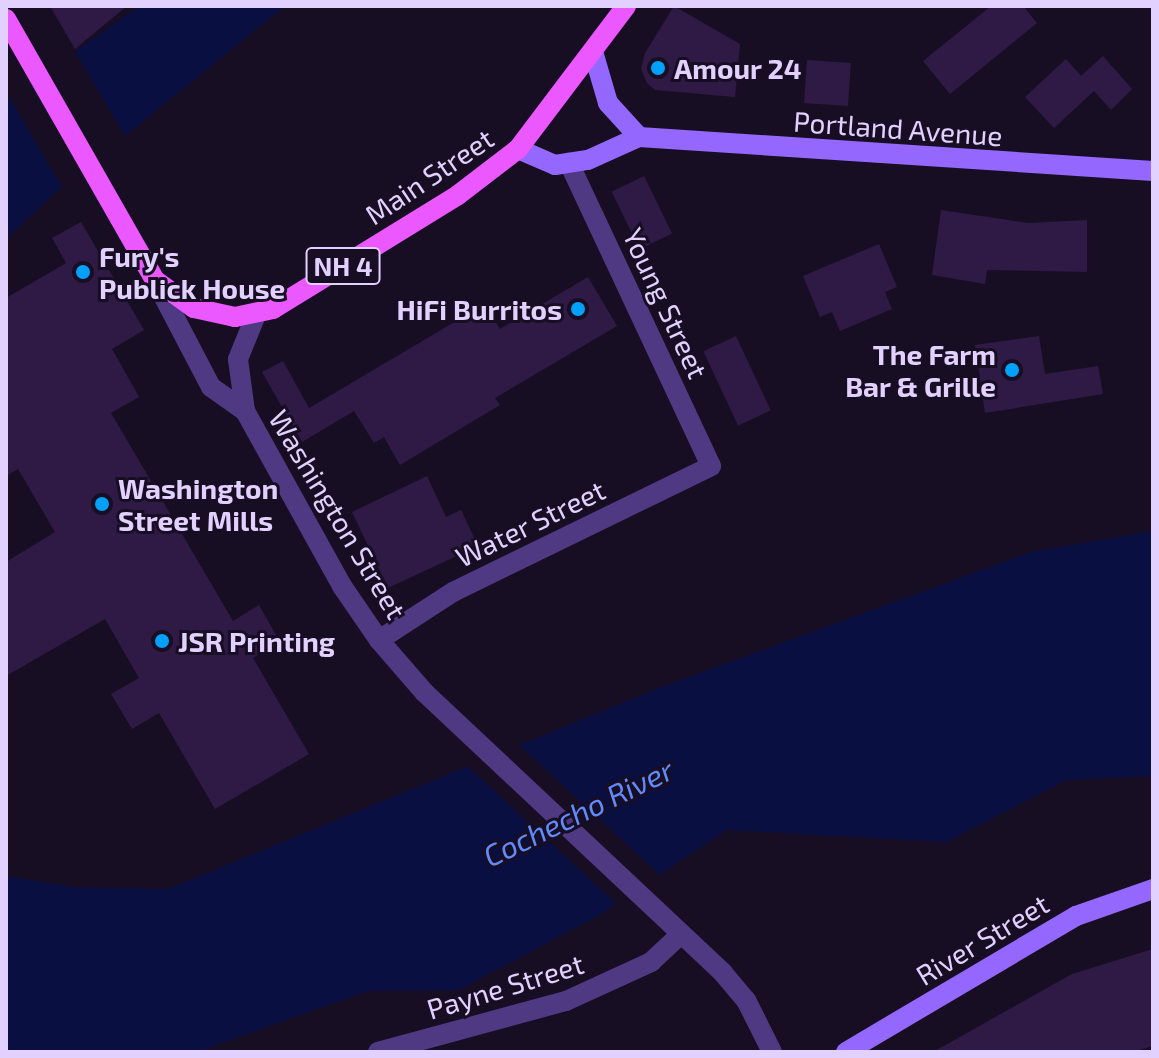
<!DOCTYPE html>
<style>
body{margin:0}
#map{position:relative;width:1159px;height:1058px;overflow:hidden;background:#180e24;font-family:"Exo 2",sans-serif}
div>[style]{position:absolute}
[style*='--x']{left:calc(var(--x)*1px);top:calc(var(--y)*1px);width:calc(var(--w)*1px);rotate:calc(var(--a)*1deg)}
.water>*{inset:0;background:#0a0f41}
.pier>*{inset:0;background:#180e24}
.building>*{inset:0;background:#2e1a45;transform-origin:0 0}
.street>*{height:20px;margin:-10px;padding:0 10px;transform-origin:10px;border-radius:10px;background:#4f3983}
.secondary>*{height:20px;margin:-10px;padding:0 10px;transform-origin:10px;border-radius:10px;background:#9468ff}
.primary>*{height:20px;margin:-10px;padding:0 10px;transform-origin:10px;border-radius:10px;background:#ec58ff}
.dots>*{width:22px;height:22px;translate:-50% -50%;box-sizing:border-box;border:4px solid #180e24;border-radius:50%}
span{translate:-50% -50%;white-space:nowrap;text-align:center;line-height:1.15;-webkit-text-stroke:6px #180e24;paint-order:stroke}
.shield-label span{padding:2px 6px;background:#180e24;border:2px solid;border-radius:6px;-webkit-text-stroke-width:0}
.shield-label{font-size:26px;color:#e2d1ff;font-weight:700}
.poi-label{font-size:28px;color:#e2d1ff;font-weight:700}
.left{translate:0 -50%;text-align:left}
.right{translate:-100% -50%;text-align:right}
.street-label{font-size:28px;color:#e2d1ff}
.water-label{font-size:30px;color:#5f8bff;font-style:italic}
.frame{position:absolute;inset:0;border:8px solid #e2d1ff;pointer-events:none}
</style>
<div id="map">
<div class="water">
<div style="clip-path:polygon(139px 6px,285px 6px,56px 192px,6px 239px,6px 101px)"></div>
<div style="clip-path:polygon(1153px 531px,1153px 776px,1066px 780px,947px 842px,727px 830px,596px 917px,459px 990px,368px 991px,197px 1052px,6px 1051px,6px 876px,74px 887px,168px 889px,659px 688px,1031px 552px)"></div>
</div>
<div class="pier">
<div style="clip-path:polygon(74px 50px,128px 141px,64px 191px,8px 95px)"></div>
<div style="clip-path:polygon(517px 743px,662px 877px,618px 905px,465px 764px)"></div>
</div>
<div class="building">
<div style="clip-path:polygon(50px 6px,127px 6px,75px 49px)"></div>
<div style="clip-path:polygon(674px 6px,740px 44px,735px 97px,655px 90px,647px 83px,641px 69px,645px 53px)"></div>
<div style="clip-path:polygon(991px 6px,1023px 6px,1037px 23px,950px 94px,923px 61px)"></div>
<div style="clip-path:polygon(1103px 56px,1132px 89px,1111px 110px,1094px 91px,1054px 128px,1025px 97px,1066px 59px,1081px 76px)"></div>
<div style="left:807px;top:60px;width:44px;height:43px;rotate:4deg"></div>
<div style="left:644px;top:176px;width:64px;height:36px;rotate:64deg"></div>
<div style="clip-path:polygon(941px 210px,1028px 223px,1087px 220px,1087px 272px,987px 270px,985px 284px,932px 275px)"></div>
<div style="clip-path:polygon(81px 222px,144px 330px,112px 349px,139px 397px,111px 413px,233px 621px,259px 605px,280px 642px,253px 658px,309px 754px,215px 809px,159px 713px,132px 729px,111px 694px,139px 678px,105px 619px,6px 676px,6px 562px,55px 532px,18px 469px,6px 476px,6px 298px,66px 263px,52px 238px)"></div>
<div style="clip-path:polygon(879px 244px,897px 287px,885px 292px,892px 309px,840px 331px,832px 312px,820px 317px,803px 276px)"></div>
<div style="clip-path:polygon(588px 277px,617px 326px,495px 398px,500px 405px,400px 465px,384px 437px,374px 443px,354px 411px,302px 442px,262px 372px,283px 361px,309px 408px,485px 304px,500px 329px)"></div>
<div style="left:736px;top:336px;width:82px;height:36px;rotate:65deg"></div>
<div style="clip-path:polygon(1039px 336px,1045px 374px,1098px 366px,1103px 394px,985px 413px,975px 345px)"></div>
<div style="clip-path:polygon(427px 476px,446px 517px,461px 510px,478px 546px,388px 588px,352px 512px)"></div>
<div style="clip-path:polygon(1153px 949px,1153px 1046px,1133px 1052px,933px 1052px,1072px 974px)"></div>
</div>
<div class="street">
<div style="--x:155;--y:280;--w:121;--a:62.4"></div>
<div style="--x:211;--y:387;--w:42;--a:35.2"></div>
<div style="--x:245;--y:411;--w:200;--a:61"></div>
<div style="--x:342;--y:586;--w:65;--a:55.6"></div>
<div style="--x:379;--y:640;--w:69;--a:49.1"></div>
<div style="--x:424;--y:692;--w:410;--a:43.2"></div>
<div style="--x:723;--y:973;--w:35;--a:50"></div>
<div style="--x:746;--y:1000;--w:58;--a:63.4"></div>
<div style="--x:245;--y:411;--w:52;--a:-97.7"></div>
<div style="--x:238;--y:359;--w:48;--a:-67.8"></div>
<div style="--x:379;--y:640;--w:88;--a:-33"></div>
<div style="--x:453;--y:592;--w:287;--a:-26"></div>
<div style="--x:711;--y:466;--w:335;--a:-115.1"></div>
<div style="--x:378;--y:1052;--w:195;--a:-15.2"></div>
<div style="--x:566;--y:1001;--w:94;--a:-24.6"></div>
<div style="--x:651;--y:962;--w:41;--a:-43"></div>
</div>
<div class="secondary">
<div style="--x:594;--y:55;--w:50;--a:73.7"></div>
<div style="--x:608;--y:103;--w:46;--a:47.6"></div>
<div style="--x:518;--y:149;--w:40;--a:23.4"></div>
<div style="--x:555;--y:165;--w:33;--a:-9"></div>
<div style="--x:588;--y:160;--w:56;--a:-24.3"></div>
<div style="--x:639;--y:137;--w:515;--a:3.78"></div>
<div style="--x:846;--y:1052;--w:267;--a:-30.6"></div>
<div style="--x:1076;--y:916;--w:82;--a:-19.3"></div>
</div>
<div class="primary">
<div style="--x:6;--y:19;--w:301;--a:60.3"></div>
<div style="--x:155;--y:280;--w:48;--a:35.7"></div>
<div style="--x:194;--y:308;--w:42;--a:12.4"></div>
<div style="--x:235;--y:317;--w:39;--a:-12"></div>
<div style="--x:273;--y:309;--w:217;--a:-31.6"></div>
<div style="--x:458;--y:195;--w:76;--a:-37.5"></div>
<div style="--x:518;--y:149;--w:179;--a:-52.9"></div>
</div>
<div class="dots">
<div style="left:658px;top:68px;background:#01a0fb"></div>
<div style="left:83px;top:272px;background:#01a0fb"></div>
<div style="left:578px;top:309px;background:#01a0fb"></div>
<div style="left:1012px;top:370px;background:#01a0fb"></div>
<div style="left:102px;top:504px;background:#01a0fb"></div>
<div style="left:162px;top:641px;background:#01a0fb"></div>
</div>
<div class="shield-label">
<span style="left:343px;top:266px">NH 4</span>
</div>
<div class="poi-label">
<span class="left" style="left:674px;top:68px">Amour 24</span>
<span class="left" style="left:99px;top:272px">Fury's<br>Publick House</span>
<span class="right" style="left:562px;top:309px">HiFi Burritos</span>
<span class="right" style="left:996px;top:370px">The Farm<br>Bar &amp; Grille</span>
<span class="left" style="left:118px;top:504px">Washington<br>Street Mills</span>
<span class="left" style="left:178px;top:641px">JSR Printing</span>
</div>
<div class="street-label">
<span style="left:898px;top:128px;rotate:4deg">Portland Avenue</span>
<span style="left:429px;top:176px;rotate:-34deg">Main Street</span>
<span style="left:666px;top:303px;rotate:65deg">Young Street</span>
<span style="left:338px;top:514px;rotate:59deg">Washington Street</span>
<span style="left:530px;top:523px;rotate:-26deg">Water Street</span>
<span style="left:982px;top:939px;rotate:-31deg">River Street</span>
<span style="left:505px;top:986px;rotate:-17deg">Payne Street</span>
</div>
<div class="water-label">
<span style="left:578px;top:812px;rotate:-26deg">Cochecho River</span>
</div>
<div class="frame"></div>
</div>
